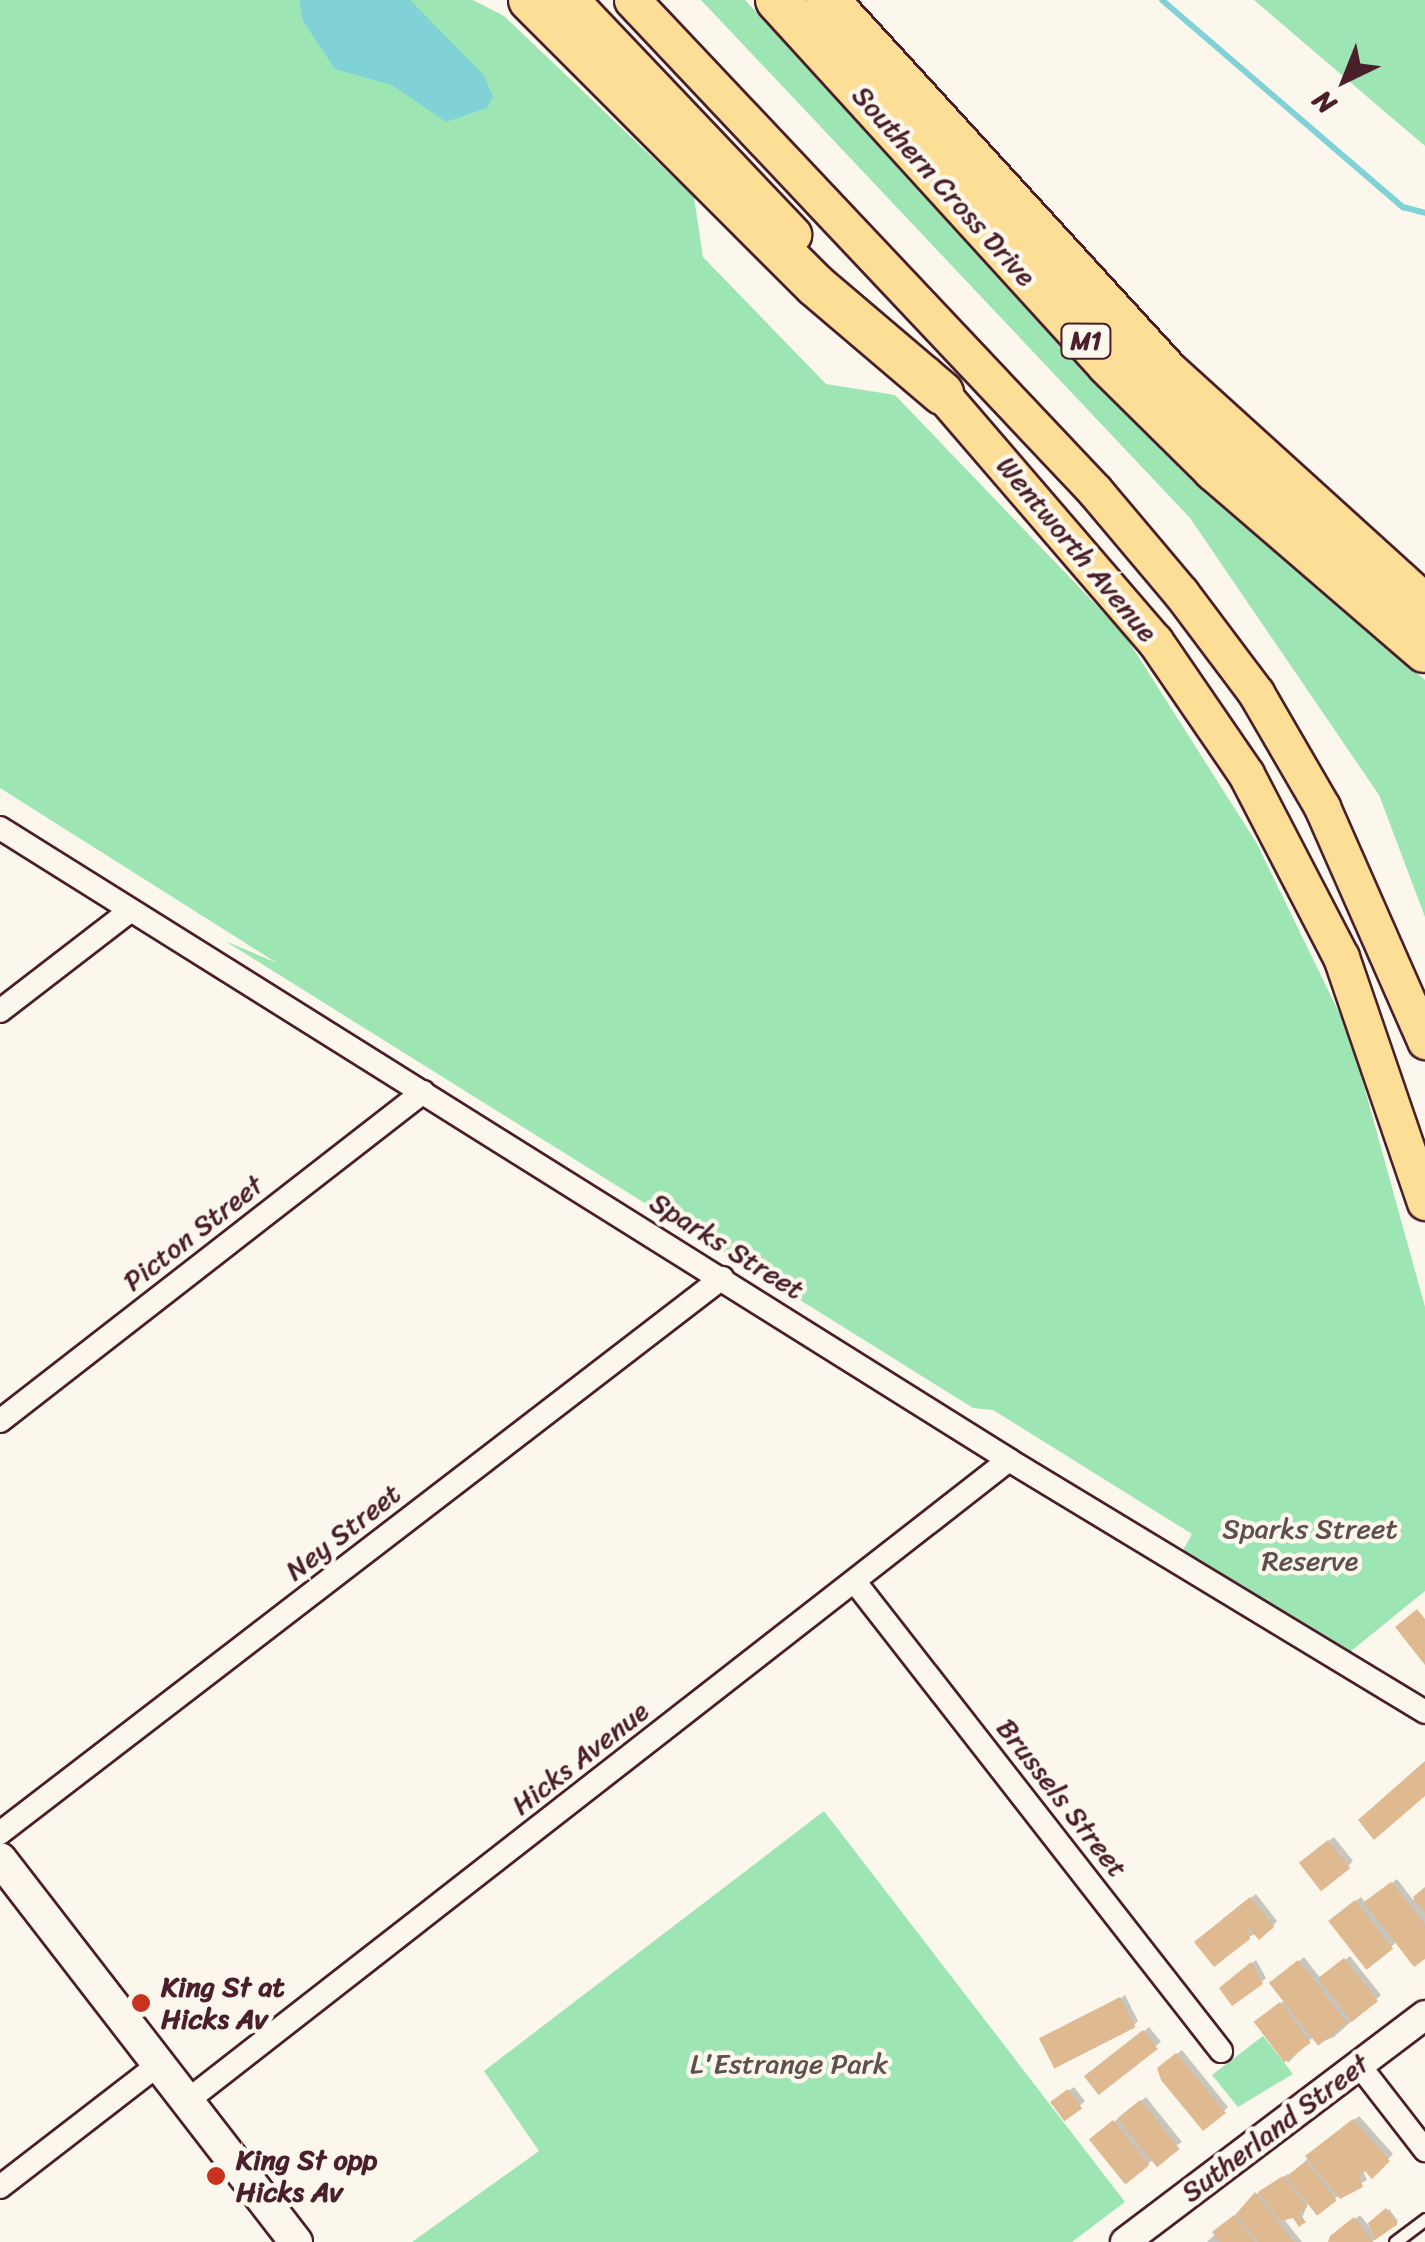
<!DOCTYPE html>
<style>
body{margin:0}
#map{position:relative;width:1425px;height:2242px;overflow:hidden;background:#fbf7ec;font-family:Sriracha,sans-serif}
div>[style]{position:absolute}
[style*='--x']{left:calc(var(--x)*1px);top:calc(var(--y)*1px);width:calc(var(--w)*1px);rotate:calc(var(--a)*1deg)}
.green>*{inset:0;background:#9de5b3}
.water>*{inset:0;background:#81d2d7}
.shadow>*{inset:0;background:#0003;transform-origin:0 0}
.stream>*{height:6px;margin:-3px;padding:0 3px;transform-origin:3px;border-radius:3px;background:#81d2d7}
.building>*{inset:0;background:#dfb990;transform-origin:0 0}
.roads{filter:drop-shadow(2px 0 #4a1f2b) drop-shadow(-2px 0 #4a1f2b) drop-shadow(0 2px #4a1f2b) drop-shadow(0 -2px #4a1f2b)}
.service>*{height:11px;margin:-5.5px;padding:0 5.5px;transform-origin:5.5px;border-radius:5.5px;background:#fbf7ec}
.minor>*{height:22px;margin:-11px;padding:0 11px;transform-origin:11px;border-radius:11px;background:#fbf7ec}
.tertiary>*{height:28px;margin:-14px;padding:0 14px;transform-origin:14px;border-radius:14px;background:#fbf7ec}
.secondary>*{height:32px;margin:-16px;padding:0 16px;transform-origin:16px;border-radius:16px;background:#fbf7ec}
.primary>*{height:35px;margin:-17.5px;padding:0 17.5px;transform-origin:17.5px;border-radius:17.5px;background:#fdde96}
.motorway>*{height:42px;margin:-21px;padding:0 21px;transform-origin:21px;border-radius:21px;background:#fdde96}
.dots>*{width:28px;height:28px;translate:-50% -50%;box-sizing:border-box;border:5px solid #fbf7ec;border-radius:50%}
span{translate:-50% -50%;white-space:nowrap;text-align:center;line-height:1.15;-webkit-text-stroke:9px #fbf7ec;paint-order:stroke}
.shield-label span{padding:2px 8px;background:#fbf7ec;border:2px solid;border-radius:8px;-webkit-text-stroke-width:0}
.shield-label{font-size:25px;color:#4a1f2b;font-weight:700}
.street-label{font-size:28px;color:#4a1f2b}
.park-label{font-size:28px;color:#5f504d}
.poi-label{font-size:28px;color:#4a1f2b;font-weight:700}
.left{translate:0 -50%;text-align:left}
.north{position:absolute;left:1295px;top:30px;width:100px;height:100px;-webkit-text-stroke:8px #fbf7ec;paint-order:stroke;rotate:223deg;font-size:28px;font-weight:700;line-height:40px;text-align:center;color:#4a1f2b}
.north::after{content:'';display:block;margin:auto;width:35px;height:45px;background:#4a1f2b;clip-path:polygon(50% 0,100% 100%,50% 72%,0 100%)}
</style>
<div id="map">
<div class="green">
<div style="clip-path:polygon(0 0,473px 0,504px 16px,694px 197px,703px 257px,826px 384px,895px 395px,1124px 634px,1256px 842px,1350px 1035px,1425px 1307px,1425px 1591px,1345px 1656px,1182px 1552px,1192px 1534px,993px 1410px,973px 1408px,225px 941px,277px 963px,0 788px)"></div>
<div style="clip-path:polygon(701px 0,745px 0,1186px 472px,1425px 680px,1425px 917px,1379px 795px,1190px 518px)"></div>
<div style="clip-path:polygon(1254px 0,1425px 0,1425px 146px)"></div>
<div style="clip-path:polygon(824px 1811px,1125px 2202px,1072px 2242px,412px 2242px,539px 2151px,484px 2071px)"></div>
<div style="clip-path:polygon(1263px 2036px,1293px 2074px,1238px 2107px,1212px 2075px)"></div>
</div>
<div class="water">
<div style="clip-path:polygon(299px 0,410px 0,483px 74px,493px 97px,487px 108px,446px 122px,392px 85px,335px 69px,303px 21px)"></div>
</div>
<div class="shadow">
<div style="clip-path:polygon(1334px 1837px,1353px 1861px,1348px 1866px,1306px 1858px)"></div>
<div style="clip-path:polygon(1397px 1879px,1413px 1900px,1425px 1889px,1425px 1956px,1397px 1941px,1391px 1947px,1336px 1916px,1361px 1897px,1366px 1904px)"></div>
<div style="clip-path:polygon(1256px 1894px,1277px 1921px,1273px 1926px,1249px 1937px,1202px 1937px)"></div>
<div style="clip-path:polygon(1350px 1956px,1381px 1995px,1334px 2037px,1319px 2043px,1314px 2036px,1288px 2063px,1261px 2018px,1285px 2000px,1278px 1979px,1304px 1957px,1321px 1979px)"></div>
<div style="clip-path:polygon(1256px 1960px,1266px 1978px,1261px 1983px,1227px 1983px)"></div>
<div style="clip-path:polygon(1125px 1995px,1138px 2021px,1133px 2026px,1057px 2050px)"></div>
<div style="left:1149px;top:2027px;width:19px;height:73px;rotate:51deg"></div>
<div style="clip-path:polygon(1182px 2050px,1228px 2107px,1224px 2111px,1165px 2063px)"></div>
<div style="clip-path:polygon(1074px 2087px,1085px 2101px,1066px 2118px,1059px 2098px)"></div>
<div style="clip-path:polygon(1146px 2097px,1182px 2142px,1147px 2164px,1097px 2135px)"></div>
<div style="clip-path:polygon(1359px 2116px,1393px 2154px,1372px 2176px,1359px 2162px,1367px 2180px,1335px 2198px,1309px 2201px,1300px 2223px,1294px 2215px,1283px 2218px,1302px 2242px,1207px 2242px,1261px 2190px,1288px 2174px,1292px 2178px,1313px 2151px)"></div>
<div style="clip-path:polygon(1389px 2209px,1398px 2221px,1372px 2242px,1329px 2242px,1360px 2215px,1369px 2226px)"></div>
</div>
<div class="stream">
<div style="--x:1162;--y:0;--w:318;--a:40.7"></div>
<div style="--x:1403;--y:207;--w:23;--a:15"></div>
</div>
<div class="building">
<div style="clip-path:polygon(1417px 1609px,1425px 1619px,1425px 1665px,1395px 1627px)"></div>
<div style="clip-path:polygon(1425px 1761px,1425px 1796px,1374px 1840px,1358px 1820px)"></div>
<div style="left:1328px;top:1840px;width:36px;height:37px;rotate:52deg"></div>
<div style="clip-path:polygon(1391px 1882px,1425px 1925px,1425px 1959px,1414px 1967px,1364px 1902px)"></div>
<div style="clip-path:polygon(1425px 1887px,1425px 1913px,1413px 1897px)"></div>
<div style="clip-path:polygon(1250px 1897px,1274px 1927px,1259px 1940px,1247px 1926px,1250px 1939px,1214px 1967px,1194px 1942px)"></div>
<div style="left:1355px;top:1900px;width:62px;height:34px;rotate:52deg"></div>
<div style="left:1344px;top:1958px;width:55px;height:33px;rotate:52deg"></div>
<div style="left:1298px;top:1960px;width:80px;height:37px;rotate:52deg"></div>
<div style="clip-path:polygon(1251px 1962px,1263px 1984px,1232px 2006px,1219px 1988px)"></div>
<div style="left:1120px;top:1997px;width:34px;height:91px;rotate:63deg"></div>
<div style="left:1280px;top:2002px;width:51px;height:33px;rotate:53deg"></div>
<div style="left:1143px;top:2030px;width:24px;height:75px;rotate:52deg"></div>
<div style="clip-path:polygon(1176px 2053px,1226px 2113px,1203px 2131px,1161px 2080px,1157px 2068px)"></div>
<div style="left:1068px;top:2089px;width:24px;height:22px;rotate:54deg"></div>
<div style="left:1140px;top:2100px;width:63px;height:29px;rotate:51deg"></div>
<div style="clip-path:polygon(1353px 2119px,1390px 2161px,1372px 2179px,1365px 2171px,1359px 2176px,1363px 2187px,1340px 2199px,1305px 2156px)"></div>
<div style="left:1113px;top:2120px;width:58px;height:31px;rotate:51deg"></div>
<div style="left:1306px;top:2161px;width:50px;height:25px;rotate:52deg"></div>
<div style="clip-path:polygon(1283px 2176px,1307px 2207px,1299px 2213px,1306px 2222px,1299px 2227px,1293px 2218px,1281px 2221px,1258px 2192px)"></div>
<div style="clip-path:polygon(1255px 2192px,1294px 2242px,1258px 2242px,1236px 2214px)"></div>
<div style="clip-path:polygon(1386px 2208px,1398px 2224px,1375px 2240px,1368px 2223px)"></div>
<div style="clip-path:polygon(1234px 2215px,1255px 2242px,1220px 2242px,1212px 2232px)"></div>
<div style="clip-path:polygon(1354px 2217px,1373px 2242px,1328px 2242px,1330px 2236px)"></div>
</div>
<div class="roads">
<div class="service">
<div style="--x:1395;--y:2242;--w:38;--a:-37"></div>
</div>
<div class="minor">
<div style="--x:0;--y:828;--w:1191;--a:32.06"></div>
<div style="--x:1009;--y:1460;--w:486;--a:31.2"></div>
<div style="--x:0;--y:1011;--w:165;--a:-37.6"></div>
<div style="--x:0;--y:1421;--w:536;--a:-37.87"></div>
<div style="--x:855;--y:1582;--w:595;--a:52.03"></div>
<div style="--x:0;--y:1833;--w:911;--a:-37.55"></div>
<div style="--x:1359;--y:2065;--w:108;--a:52.2"></div>
<div style="--x:187;--y:2101;--w:1042;--a:-37.95"></div>
<div style="--x:0;--y:2187;--w:201;--a:-37.7"></div>
</div>
<div class="tertiary">
<div style="--x:1125;--y:2242;--w:376;--a:-37.1"></div>
</div>
<div class="secondary">
<div style="--x:0;--y:1859;--w:484;--a:52.3"></div>
</div>
<div class="primary">
<div style="--x:571;--y:0;--w:323;--a:46.5"></div>
<div style="--x:632;--y:0;--w:675;--a:46.68"></div>
<div style="--x:1095;--y:491;--w:133;--a:49.9"></div>
<div style="--x:1181;--y:593;--w:125;--a:53.1"></div>
<div style="--x:1256;--y:693;--w:132;--a:59.9"></div>
<div style="--x:1322;--y:807;--w:256;--a:66.2"></div>
<div style="--x:925;--y:374;--w:352;--a:49.3"></div>
<div style="--x:1155;--y:641;--w:161;--a:55.6"></div>
<div style="--x:1246;--y:774;--w:206;--a:62.6"></div>
<div style="--x:1341;--y:957;--w:259;--a:71.1"></div>
</div>
<div class="motorway">
<div style="--x:530;--y:0;--w:403;--a:45"></div>
<div style="--x:815;--y:285;--w:167;--a:40.4"></div>
<div style="--x:777;--y:0;--w:493;--a:47.7"></div>
<div style="--x:1109;--y:365;--w:149;--a:44.7"></div>
<div style="--x:1215;--y:470;--w:277;--a:40.8"></div>
<div style="--x:827;--y:0;--w:505;--a:47.57"></div>
<div style="--x:1168;--y:373;--w:347;--a:42.2"></div>
</div>
</div>
<div class="dots">
<div style="left:141px;top:2003px;background:#c8321e"></div>
<div style="left:216px;top:2176px;background:#c8321e"></div>
</div>
<div class="shield-label">
<span style="left:1086px;top:341px">M1</span>
</div>
<div class="street-label">
<span style="left:944px;top:186px;rotate:48deg">Southern Cross Drive</span>
<span style="left:1077px;top:549px;rotate:50deg">Wentworth Avenue</span>
<span style="left:193px;top:1233px;rotate:-38deg">Picton Street</span>
<span style="left:727px;top:1246px;rotate:32deg">Sparks Street</span>
<span style="left:343px;top:1532px;rotate:-38deg">Ney Street</span>
<span style="left:580px;top:1758px;rotate:-38deg">Hicks Avenue</span>
<span style="left:1062px;top:1798px;rotate:52deg">Brussels Street</span>
<span style="left:1275px;top:2128px;rotate:-37deg">Sutherland Street</span>
</div>
<div class="park-label">
<span style="left:1310px;top:1545px">Sparks Street<br>Reserve</span>
<span style="left:789px;top:2064px">L'Estrange Park</span>
</div>
<div class="poi-label">
<span class="left" style="left:161px;top:2003px">King St at<br>Hicks Av</span>
<span class="left" style="left:236px;top:2176px">King St opp<br>Hicks Av</span>
</div>
<div class="north">N</div>
</div>
